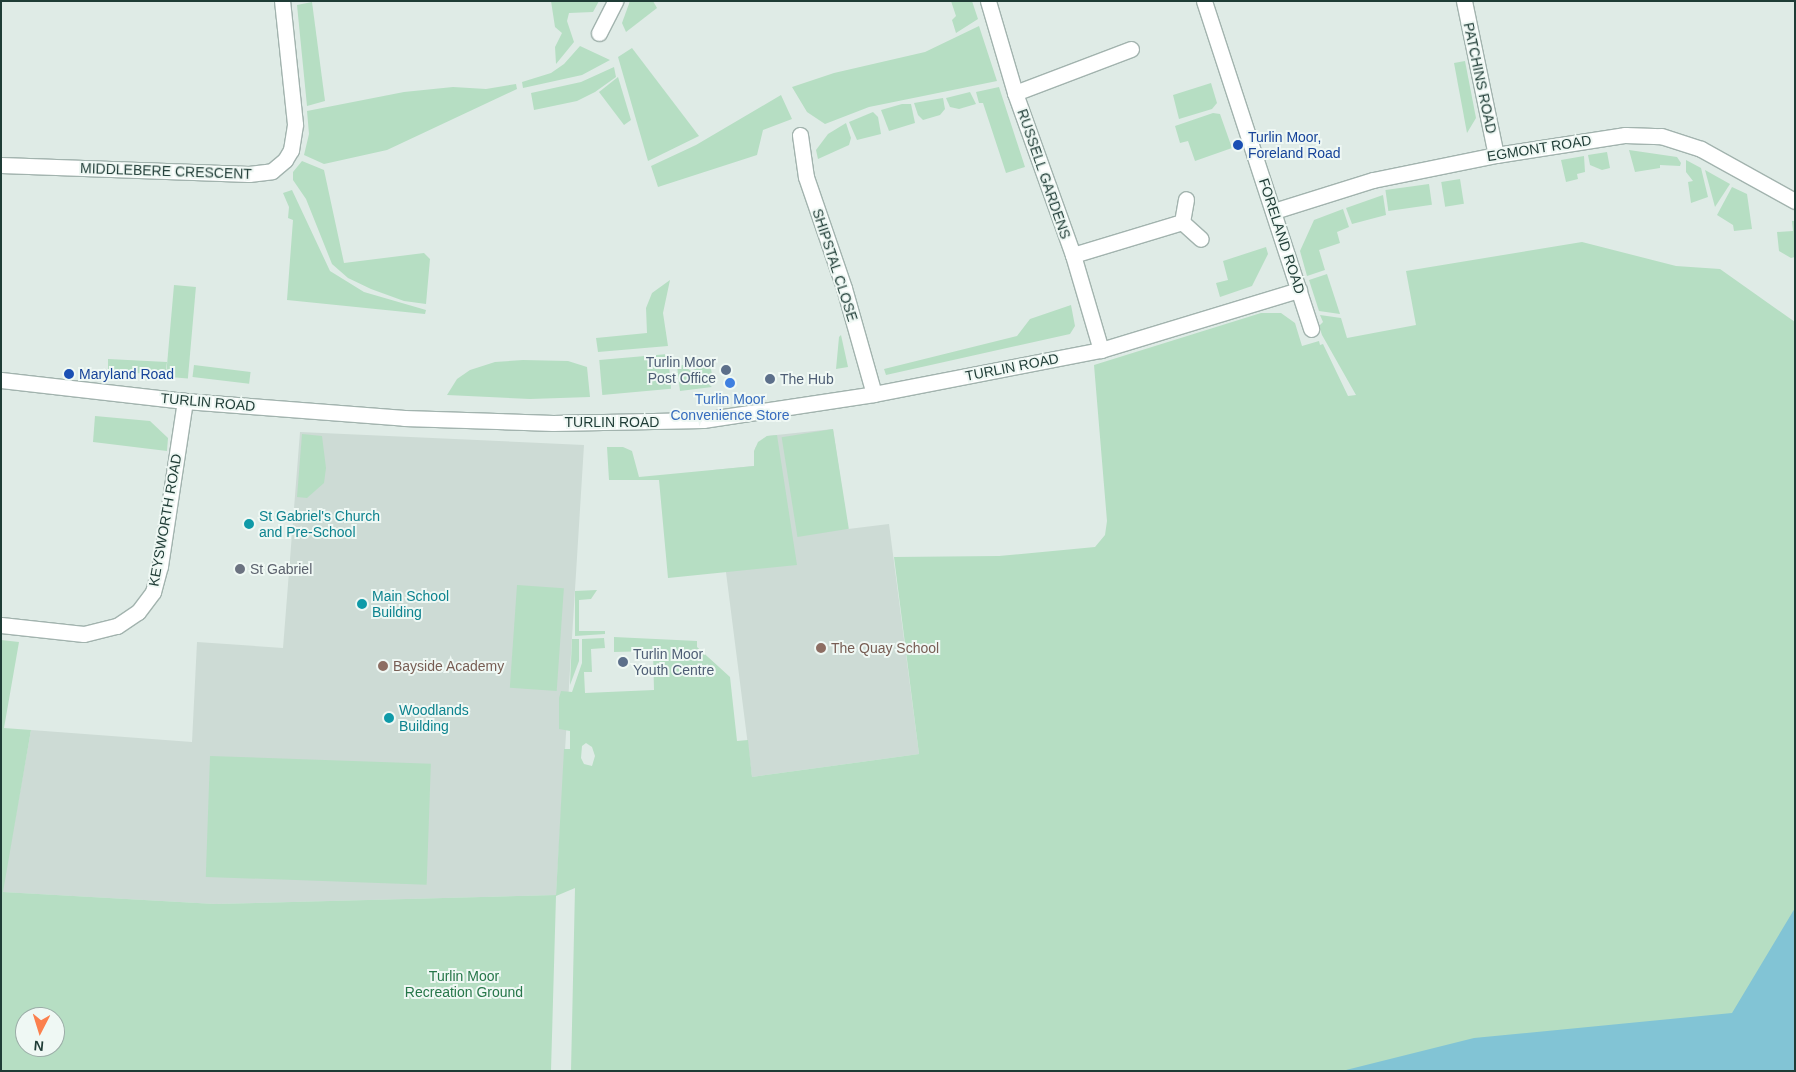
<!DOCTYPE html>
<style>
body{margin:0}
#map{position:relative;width:1796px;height:1072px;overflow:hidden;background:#dfebe6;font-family:Arial,sans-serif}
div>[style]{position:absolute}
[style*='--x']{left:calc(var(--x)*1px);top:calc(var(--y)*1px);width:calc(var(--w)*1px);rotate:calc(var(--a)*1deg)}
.built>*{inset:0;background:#cddbd5}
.green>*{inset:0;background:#b6dec3;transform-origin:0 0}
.water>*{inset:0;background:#82c4d5}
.roads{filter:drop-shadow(1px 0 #a2b3ae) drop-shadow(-1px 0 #a2b3ae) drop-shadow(0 1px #a2b3ae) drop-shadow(0 -1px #a2b3ae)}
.minor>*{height:15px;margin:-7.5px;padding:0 7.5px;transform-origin:7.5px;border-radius:7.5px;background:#fff}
.dots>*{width:14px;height:14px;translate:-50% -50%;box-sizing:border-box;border:2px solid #eff8f4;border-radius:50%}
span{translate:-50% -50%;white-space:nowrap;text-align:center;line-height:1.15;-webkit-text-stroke:4px #eff8f4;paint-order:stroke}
.street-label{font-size:14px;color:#1f3c36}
.transit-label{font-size:14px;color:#164399}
.left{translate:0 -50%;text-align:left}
.service-label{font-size:14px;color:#4e5e75}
.right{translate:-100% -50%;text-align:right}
.shop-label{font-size:14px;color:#366cbe}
.culture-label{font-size:14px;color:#0d838f}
.worship-label{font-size:14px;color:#5b616d}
.education-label{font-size:14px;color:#785e54}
.park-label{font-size:14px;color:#267649}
.frame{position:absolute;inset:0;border:2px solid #1f3c36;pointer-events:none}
.north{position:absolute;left:15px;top:1007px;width:50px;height:50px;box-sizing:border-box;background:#eff8f4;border:1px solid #9cada8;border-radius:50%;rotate:185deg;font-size:14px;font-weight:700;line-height:20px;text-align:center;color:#1f3c36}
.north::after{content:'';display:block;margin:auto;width:18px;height:22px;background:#fb804d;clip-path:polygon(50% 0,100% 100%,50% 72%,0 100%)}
</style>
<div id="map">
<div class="built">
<div style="clip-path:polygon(833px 429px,848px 529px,889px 524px,919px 754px,752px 777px,713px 470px,754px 466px,755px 448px,767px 436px)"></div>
<div style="clip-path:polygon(300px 432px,584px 445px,556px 895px,215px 904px,2px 892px,31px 730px,192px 742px,197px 642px,283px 648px)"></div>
</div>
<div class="green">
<div style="clip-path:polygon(551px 1px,599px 1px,593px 12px,569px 13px,567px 21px,574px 42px,556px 64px,555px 47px,562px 33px,555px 27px)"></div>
<div style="clip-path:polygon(630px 1px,653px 1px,657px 8px,626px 32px,622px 23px)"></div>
<div style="clip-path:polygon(951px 1px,972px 1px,978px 19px,956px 33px,952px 20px,956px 16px)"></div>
<div style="clip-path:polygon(312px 2px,325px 101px,307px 106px,297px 5px)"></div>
<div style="clip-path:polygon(979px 26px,997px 81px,869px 107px,825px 124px,807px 112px,792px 87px,834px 73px,925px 52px)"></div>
<div style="clip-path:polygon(580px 46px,610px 60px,582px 75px,523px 88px,522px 82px,551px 73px,564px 64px)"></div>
<div style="clip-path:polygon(632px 48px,699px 136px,648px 161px,618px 57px)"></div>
<div style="clip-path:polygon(1465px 61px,1476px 118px,1467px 133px,1454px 63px)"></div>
<div style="clip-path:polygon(614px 67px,616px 77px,595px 92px,577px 101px,534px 110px,531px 93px,581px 82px)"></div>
<div style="clip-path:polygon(618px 77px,631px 120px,624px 125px,599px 92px)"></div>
<div style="clip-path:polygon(1211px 83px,1217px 103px,1212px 109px,1179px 119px,1173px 95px)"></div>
<div style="clip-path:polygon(516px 84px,517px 89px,387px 150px,324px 164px,304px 155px,309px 134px,307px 111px,404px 92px,453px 87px,486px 89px)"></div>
<div style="clip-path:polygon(999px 87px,1025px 167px,1006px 173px,983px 103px,979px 103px,976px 92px)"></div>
<div style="clip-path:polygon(970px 92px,976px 104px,959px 109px,950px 107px,946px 98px)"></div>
<div style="clip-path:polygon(781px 95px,792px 119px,763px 130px,757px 155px,658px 187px,651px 166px,696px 145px)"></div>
<div style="clip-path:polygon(943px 98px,945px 109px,940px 115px,923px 120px,918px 115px,914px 103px)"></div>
<div style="clip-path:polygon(902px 104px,911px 104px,915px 123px,889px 131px,881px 110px)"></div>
<div style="clip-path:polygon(873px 112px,878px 117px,881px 134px,857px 140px,849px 122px)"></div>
<div style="clip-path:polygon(1213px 113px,1220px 114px,1232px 148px,1195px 161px,1188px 141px,1180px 143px,1175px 126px)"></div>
<div style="clip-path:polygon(846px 123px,851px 138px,849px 145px,818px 159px,816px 150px,828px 134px)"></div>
<div style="clip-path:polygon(1629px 150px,1677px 157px,1681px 163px,1680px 166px,1660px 165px,1660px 168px,1635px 172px)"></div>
<div style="clip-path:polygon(1607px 152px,1610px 168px,1602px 170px,1590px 165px,1588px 155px)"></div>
<div style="clip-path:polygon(1584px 156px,1585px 172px,1577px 174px,1578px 179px,1566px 182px,1561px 160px)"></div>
<div style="clip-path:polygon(1686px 160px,1701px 168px,1708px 197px,1691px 203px,1688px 182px,1693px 181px,1686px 172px)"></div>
<div style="clip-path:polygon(302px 161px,324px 170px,344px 263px,424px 253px,430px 259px,426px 304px,404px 301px,371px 289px,348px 278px,332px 264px,306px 199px,293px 180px,293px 172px)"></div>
<div style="clip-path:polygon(1705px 170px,1730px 184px,1715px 207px)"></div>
<div style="left:1460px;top:179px;width:25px;height:19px;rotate:81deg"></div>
<div style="left:1429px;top:184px;width:21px;height:44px;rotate:82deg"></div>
<div style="clip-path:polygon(1732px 187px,1747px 194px,1752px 229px,1734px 231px,1733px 225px,1717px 215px)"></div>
<div style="clip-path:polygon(292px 190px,330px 271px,364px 292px,426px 310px,425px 314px,287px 300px,293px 220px,288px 218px,289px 207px,283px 193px)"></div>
<div style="clip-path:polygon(1383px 195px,1386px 215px,1352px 224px,1346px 208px)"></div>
<div style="clip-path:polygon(1343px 209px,1349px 227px,1337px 232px,1340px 243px,1319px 250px,1325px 270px,1307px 276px,1300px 251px,1314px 220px)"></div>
<div style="clip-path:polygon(1792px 221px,1795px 221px,1795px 257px,1791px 258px,1779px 251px,1777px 232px,1793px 231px)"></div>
<div style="clip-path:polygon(evenodd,1582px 242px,1676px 266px,1720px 269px,1795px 322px,1795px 1071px,571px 1071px,575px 888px,556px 896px,551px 1071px,1px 1071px,1px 640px,19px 642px,4px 728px,31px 730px,3px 892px,215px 904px,556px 895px,564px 749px,570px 749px,570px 731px,559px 729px,559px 698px,561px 691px,572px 692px,582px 663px,582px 639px,604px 638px,605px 648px,591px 649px,592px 672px,584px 672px,585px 693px,654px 690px,653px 651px,614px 652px,614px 637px,697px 641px,697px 647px,730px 677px,737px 741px,748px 740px,752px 777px,919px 754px,894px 557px,999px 556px,1095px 547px,1105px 535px,1107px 521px,1094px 365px,1261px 313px,1281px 313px,1295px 323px,1302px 346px,1319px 341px,1320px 345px,1323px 344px,1348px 396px,1356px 395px,1322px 335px,1319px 326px,1323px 322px,1320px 315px,1341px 318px,1347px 338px,1416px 325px,1406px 271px,1582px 242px,586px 743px,592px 747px,595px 756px,592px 766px,584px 764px,581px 758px,582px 746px,586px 743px,1582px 242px,25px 1017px,55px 1017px,55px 1047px,25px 1047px,25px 1017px)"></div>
<div style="clip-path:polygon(1266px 247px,1268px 254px,1252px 286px,1220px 297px,1216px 283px,1228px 280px,1223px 261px)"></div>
<div style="clip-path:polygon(1327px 274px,1340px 314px,1319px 311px,1309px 280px)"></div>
<div style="clip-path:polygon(670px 280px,663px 313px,668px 346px,598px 352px,596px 338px,647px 333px,646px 308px,652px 293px)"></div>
<div style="left:174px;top:285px;width:22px;height:92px;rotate:5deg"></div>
<div style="clip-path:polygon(1071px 305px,1075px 326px,1070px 334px,886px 375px,884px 369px,1017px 336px,1030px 319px)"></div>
<div style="clip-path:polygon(841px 335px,848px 367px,836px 369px,839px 337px)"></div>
<div style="left:668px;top:354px;width:35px;height:69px;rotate:85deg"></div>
<div style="clip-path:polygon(108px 359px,167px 362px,165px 376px,108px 370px)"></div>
<div style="clip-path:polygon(523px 360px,568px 361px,587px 367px,590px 397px,530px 399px,447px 395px,457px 379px,470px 370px,495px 362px)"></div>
<div style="clip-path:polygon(710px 361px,713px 383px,688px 365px)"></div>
<div style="left:194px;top:365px;width:57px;height:12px;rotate:7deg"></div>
<div style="clip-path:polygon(683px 365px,712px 387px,680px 391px,677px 366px)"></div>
<div style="clip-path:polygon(95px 416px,150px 421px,168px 438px,167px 451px,93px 442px)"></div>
<div style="left:833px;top:429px;width:101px;height:52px;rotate:81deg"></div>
<div style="clip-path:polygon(302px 434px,322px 436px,326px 468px,324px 483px,307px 498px,297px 497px)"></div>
<div style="clip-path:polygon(777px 435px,797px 565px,668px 578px,659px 480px,609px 480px,607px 447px,623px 447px,632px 451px,639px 477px,754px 466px,754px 451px,758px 442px,767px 436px)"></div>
<div style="left:517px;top:585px;width:47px;height:103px;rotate:4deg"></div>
<div style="clip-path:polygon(597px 590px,591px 599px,579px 600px,579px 631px,605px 631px,605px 634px,575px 636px,575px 591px)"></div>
<div style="clip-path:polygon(572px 639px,579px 639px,579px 661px,570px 685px)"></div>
<div style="left:210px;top:756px;width:221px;height:121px;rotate:2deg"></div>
</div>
<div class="water">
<div style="clip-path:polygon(1795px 908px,1795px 1071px,1342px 1071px,1474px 1038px,1732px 1013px)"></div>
</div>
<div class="roads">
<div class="minor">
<div style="--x:988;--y:1;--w:96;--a:73.6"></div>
<div style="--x:1015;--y:93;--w:172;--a:70.3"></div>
<div style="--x:1073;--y:255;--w:99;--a:73.6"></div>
<div style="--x:1204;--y:1;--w:345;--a:71.9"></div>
<div style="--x:1464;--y:1;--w:157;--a:78.3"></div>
<div style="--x:599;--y:33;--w:36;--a:-63"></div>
<div style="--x:1015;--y:93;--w:124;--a:-20.8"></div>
<div style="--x:800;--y:135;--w:42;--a:81.9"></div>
<div style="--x:806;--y:177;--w:117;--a:71.1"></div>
<div style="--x:844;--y:288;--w:110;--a:74.2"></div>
<div style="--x:1;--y:165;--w:248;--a:2.1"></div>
<div style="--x:249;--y:174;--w:23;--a:-7"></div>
<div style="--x:272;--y:171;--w:17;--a:-40"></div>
<div style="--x:285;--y:160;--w:12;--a:-59"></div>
<div style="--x:291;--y:150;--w:26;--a:-81"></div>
<div style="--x:295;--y:124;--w:124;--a:-96"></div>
<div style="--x:1274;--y:211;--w:104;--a:-17.4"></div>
<div style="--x:1373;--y:180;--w:126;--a:-11.5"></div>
<div style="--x:1496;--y:155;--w:131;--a:-8.8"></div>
<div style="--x:1625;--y:135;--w:36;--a:2"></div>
<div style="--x:1661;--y:136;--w:42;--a:18"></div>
<div style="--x:1701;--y:149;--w:107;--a:29"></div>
<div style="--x:1182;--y:222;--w:25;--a:42"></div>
<div style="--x:1073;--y:255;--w:114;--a:-16.8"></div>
<div style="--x:1182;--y:222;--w:23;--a:-80"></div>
<div style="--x:1;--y:380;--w:185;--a:6.5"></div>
<div style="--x:185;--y:401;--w:220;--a:4.4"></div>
<div style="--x:404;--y:418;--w:149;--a:1.9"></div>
<div style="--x:553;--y:423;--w:150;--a:-1.1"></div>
<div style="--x:703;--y:420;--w:173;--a:-8.6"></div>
<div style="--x:874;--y:394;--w:231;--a:-11"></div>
<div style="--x:1101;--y:350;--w:207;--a:-16.9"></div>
<div style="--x:1;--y:625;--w:83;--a:6.2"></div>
<div style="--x:84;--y:634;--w:34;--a:-14"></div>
<div style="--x:117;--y:626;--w:25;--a:-34"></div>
<div style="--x:138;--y:612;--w:25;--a:-53"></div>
<div style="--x:153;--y:592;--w:27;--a:-75"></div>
<div style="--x:160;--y:566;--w:167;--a:-81.4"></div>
</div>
</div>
<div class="dots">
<div style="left:1238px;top:145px;background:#1a4fb4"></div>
<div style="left:726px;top:370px;background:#5c6f8a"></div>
<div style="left:69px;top:374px;background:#1a4fb4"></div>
<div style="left:770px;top:379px;background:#5c6f8a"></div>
<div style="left:730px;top:383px;background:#3f7fe0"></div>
<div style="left:249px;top:524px;background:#0f9aa8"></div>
<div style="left:240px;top:569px;background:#6b7280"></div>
<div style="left:362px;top:604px;background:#0f9aa8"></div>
<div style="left:821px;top:648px;background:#8d6e63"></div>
<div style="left:623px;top:662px;background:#5c6f8a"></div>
<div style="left:383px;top:666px;background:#8d6e63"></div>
<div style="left:389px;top:718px;background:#0f9aa8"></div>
</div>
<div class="street-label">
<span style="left:1480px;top:78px;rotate:78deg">PATCHINS ROAD</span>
<span style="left:1539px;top:148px;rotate:-9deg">EGMONT ROAD</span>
<span style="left:166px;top:171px;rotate:2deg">MIDDLEBERE CRESCENT</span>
<span style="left:1044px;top:174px;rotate:71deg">RUSSELL GARDENS</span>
<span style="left:1282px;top:236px;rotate:72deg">FORELAND ROAD</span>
<span style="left:835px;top:265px;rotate:72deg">SHIPSTAL CLOSE</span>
<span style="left:1012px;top:367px;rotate:-11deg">TURLIN ROAD</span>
<span style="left:208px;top:402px;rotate:5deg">TURLIN ROAD</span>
<span style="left:612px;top:422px">TURLIN ROAD</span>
<span style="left:165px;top:520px;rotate:-80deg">KEYSWORTH ROAD</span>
</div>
<div class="transit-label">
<span class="left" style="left:1248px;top:145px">Turlin Moor,<br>Foreland Road</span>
<span class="left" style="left:79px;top:374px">Maryland Road</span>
</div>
<div class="service-label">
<span class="right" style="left:716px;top:370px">Turlin Moor<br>Post Office</span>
<span class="left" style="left:780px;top:379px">The Hub</span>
<span class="left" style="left:633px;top:662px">Turlin Moor<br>Youth Centre</span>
</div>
<div class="shop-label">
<span style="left:730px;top:407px">Turlin Moor<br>Convenience Store</span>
</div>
<div class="culture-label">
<span class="left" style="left:259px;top:524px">St Gabriel's Church<br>and Pre-School</span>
<span class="left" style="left:372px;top:604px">Main School<br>Building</span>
<span class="left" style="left:399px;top:718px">Woodlands<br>Building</span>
</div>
<div class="worship-label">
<span class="left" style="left:250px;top:569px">St Gabriel</span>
</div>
<div class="education-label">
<span class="left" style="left:831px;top:648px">The Quay School</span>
<span class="left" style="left:393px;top:666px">Bayside Academy</span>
</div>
<div class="park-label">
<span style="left:464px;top:984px">Turlin Moor<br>Recreation Ground</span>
</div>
<div class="frame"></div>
<div class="north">N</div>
</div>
